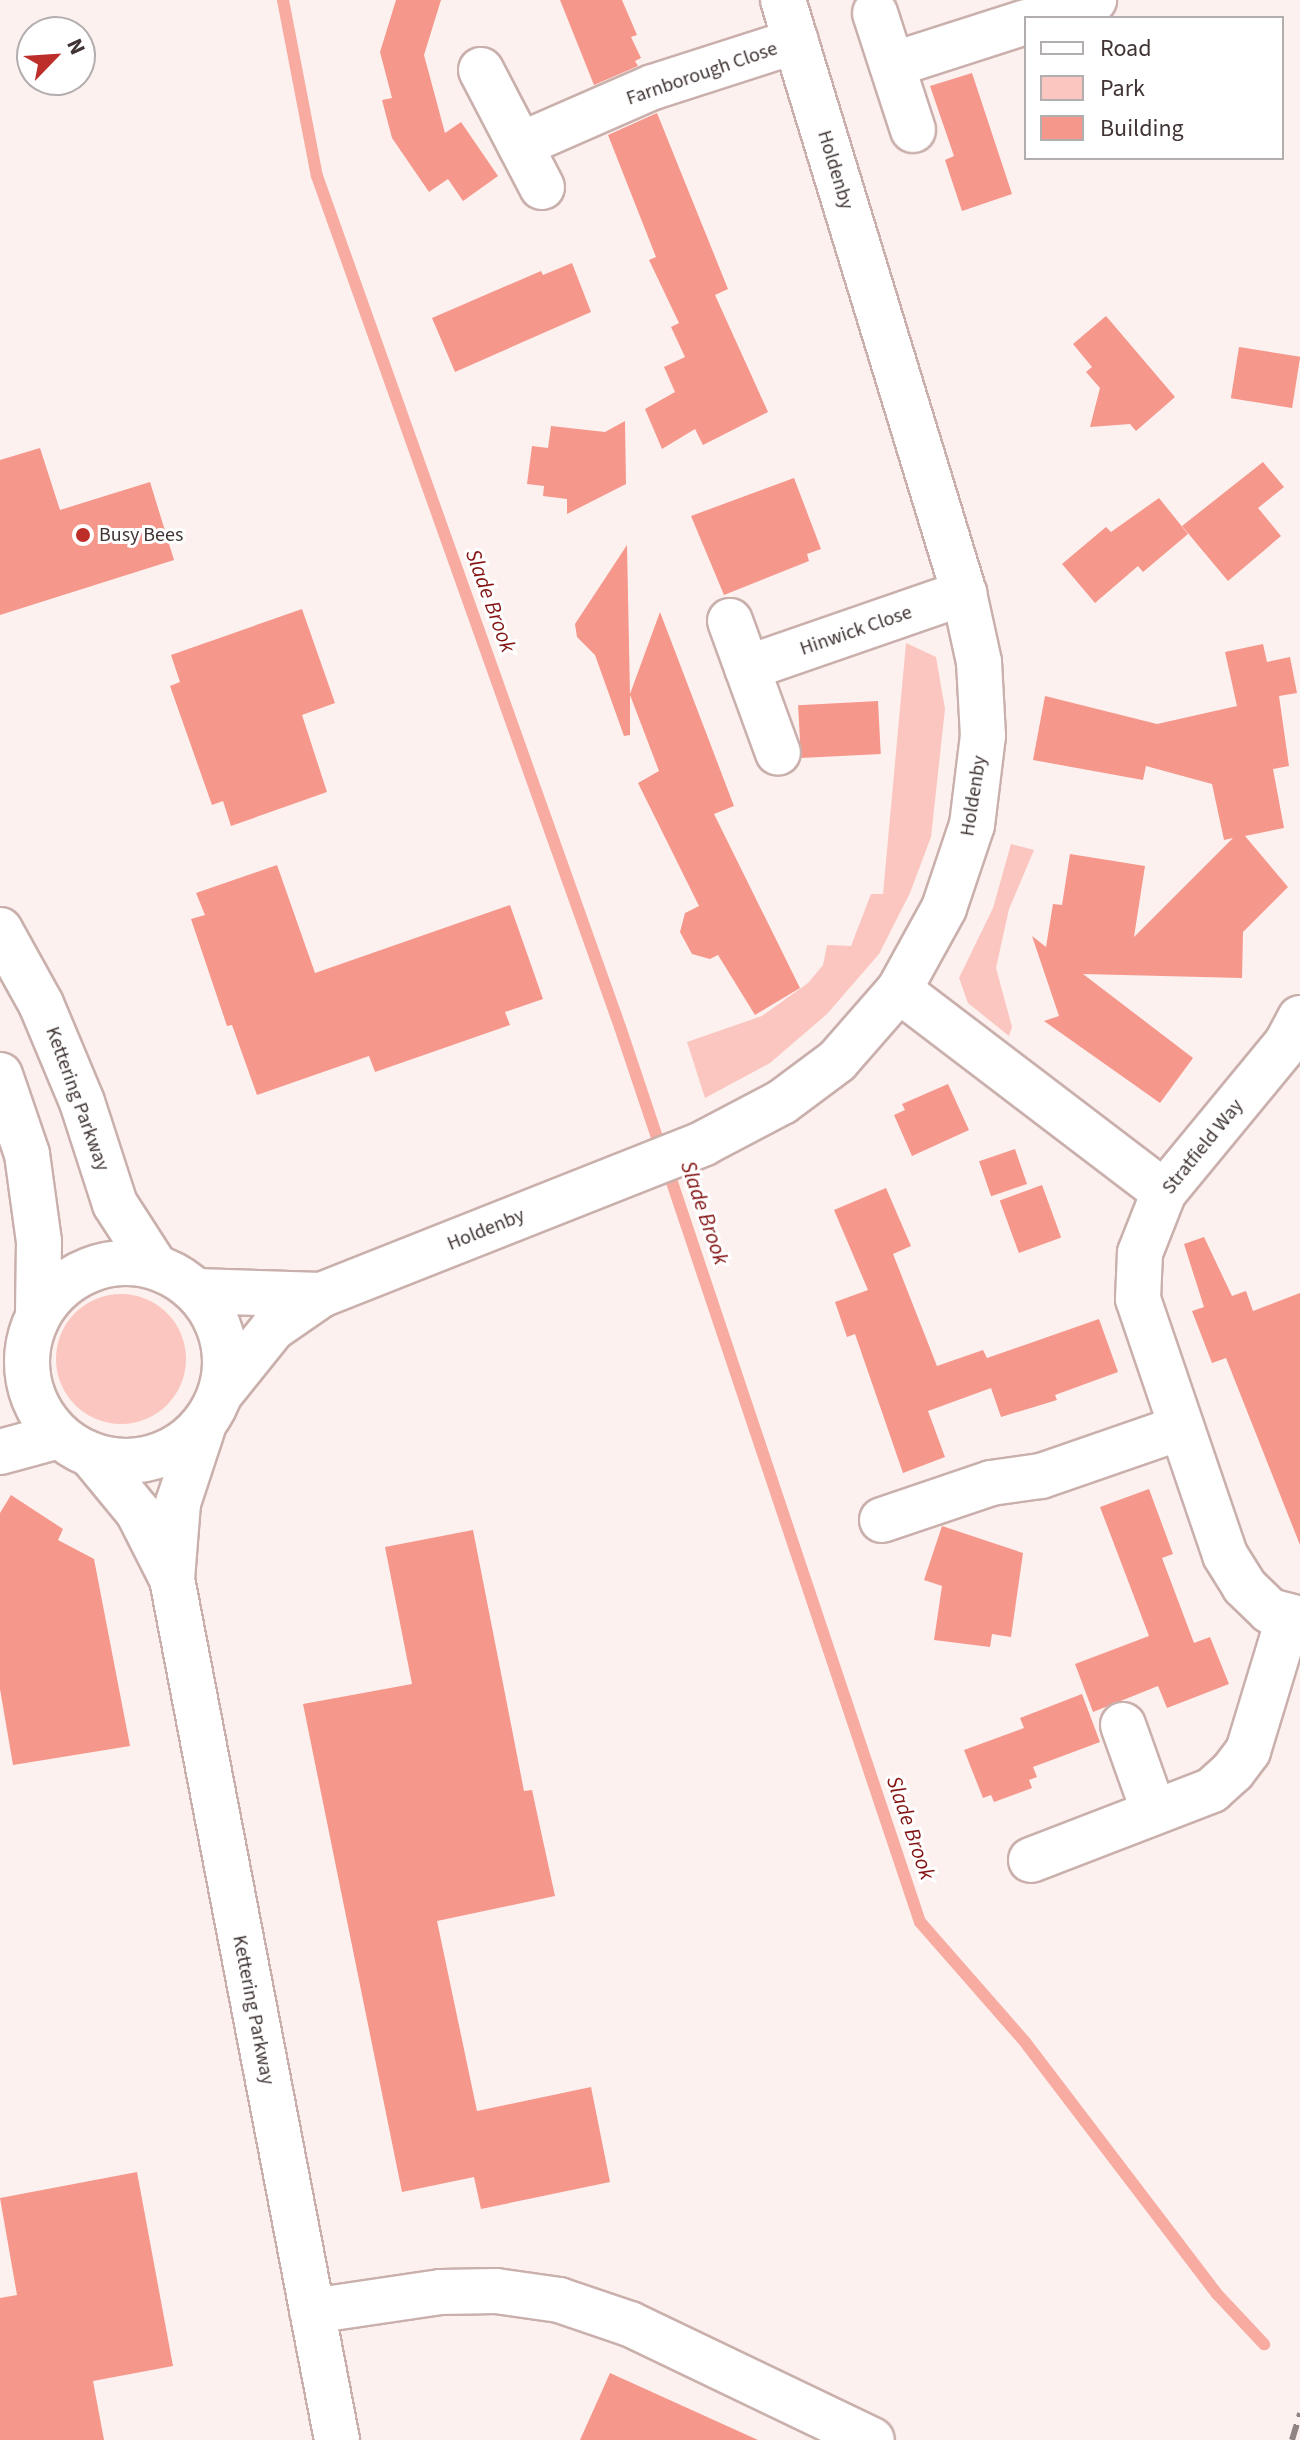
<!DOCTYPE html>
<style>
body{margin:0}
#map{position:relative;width:1300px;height:2440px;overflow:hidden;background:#fcf1ef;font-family:"Source Sans 3",sans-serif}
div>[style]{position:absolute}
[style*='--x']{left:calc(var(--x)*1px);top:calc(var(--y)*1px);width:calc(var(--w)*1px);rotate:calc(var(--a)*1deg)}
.green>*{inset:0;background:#fac6bf}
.round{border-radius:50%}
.stream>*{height:12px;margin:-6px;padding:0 6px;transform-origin:6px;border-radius:6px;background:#f8aba1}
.building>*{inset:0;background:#f6978c;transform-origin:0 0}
.roads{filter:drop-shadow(2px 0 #cab0ac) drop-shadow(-2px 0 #cab0ac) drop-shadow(0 2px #cab0ac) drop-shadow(0 -2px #cab0ac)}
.minor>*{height:44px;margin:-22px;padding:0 22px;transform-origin:22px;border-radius:22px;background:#fff}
.minor>.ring{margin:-22px;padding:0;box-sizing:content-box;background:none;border:44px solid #fff;border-radius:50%}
.rail>*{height:6px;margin-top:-3px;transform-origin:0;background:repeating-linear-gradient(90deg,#8f8483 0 16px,transparent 0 24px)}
.dots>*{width:22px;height:22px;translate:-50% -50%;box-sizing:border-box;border:4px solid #fff;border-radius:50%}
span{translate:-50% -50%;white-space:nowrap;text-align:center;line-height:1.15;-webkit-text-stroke:6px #fff;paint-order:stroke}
.street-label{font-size:20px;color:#403534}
.poi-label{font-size:20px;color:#403534}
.left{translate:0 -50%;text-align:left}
.water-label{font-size:22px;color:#831313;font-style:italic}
.legend{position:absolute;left:1024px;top:16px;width:260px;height:144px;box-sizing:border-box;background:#fff;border:2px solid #b3aeae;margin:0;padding:10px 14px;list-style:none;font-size:24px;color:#403534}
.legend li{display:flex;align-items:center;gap:16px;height:40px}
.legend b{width:40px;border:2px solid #b3aeae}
.north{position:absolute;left:16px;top:16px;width:80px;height:80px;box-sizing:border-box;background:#fff;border:2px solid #b3aeae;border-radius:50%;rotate:65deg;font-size:22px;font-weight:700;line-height:32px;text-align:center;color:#403534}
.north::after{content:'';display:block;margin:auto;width:28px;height:36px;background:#bd2e2a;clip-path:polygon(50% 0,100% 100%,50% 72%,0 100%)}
</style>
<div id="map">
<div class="green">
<div style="clip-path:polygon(906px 643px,936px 657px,945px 709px,931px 837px,910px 893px,879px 954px,827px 1014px,770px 1063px,705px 1098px,687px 1042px,762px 1016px,808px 983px,823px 965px,827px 945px,851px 946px,871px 894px,883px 894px)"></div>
<div style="clip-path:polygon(1011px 844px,1034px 850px,1009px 909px,996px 968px,1012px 1027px,1009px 1036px,968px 1003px,959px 978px,993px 908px)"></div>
<div class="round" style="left:56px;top:1294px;width:130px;height:130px"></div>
</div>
<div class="stream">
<div style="--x:283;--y:0;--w:179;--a:79.1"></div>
<div style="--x:317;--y:176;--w:903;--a:70.4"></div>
<div style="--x:620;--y:1027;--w:944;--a:71.47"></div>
<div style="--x:920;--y:1922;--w:159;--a:48.8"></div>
<div style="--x:1025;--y:2042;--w:317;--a:52.7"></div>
<div style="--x:1217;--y:2294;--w:69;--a:46.8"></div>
</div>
<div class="building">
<div style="clip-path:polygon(396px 0,441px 0,424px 55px,445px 133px,461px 122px,498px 176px,463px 201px,448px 179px,429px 192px,392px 138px,382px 100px,392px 98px,380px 52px)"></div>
<div style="clip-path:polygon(560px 0,622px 0,637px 35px,631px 37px,641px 58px,635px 61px,638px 66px,594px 85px)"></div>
<div style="clip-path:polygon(972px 73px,1012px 194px,962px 211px,945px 160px,954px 156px,930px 86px)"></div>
<div style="clip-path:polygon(657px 113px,728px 289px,715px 295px,768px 412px,703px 445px,695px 429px,662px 449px,645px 409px,675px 392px,664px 367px,685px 357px,671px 327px,679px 323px,649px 260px,656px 257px,608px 135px)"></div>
<div style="clip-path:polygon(572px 263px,591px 312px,455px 372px,432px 318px,541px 271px,543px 275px)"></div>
<div style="clip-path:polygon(1106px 316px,1175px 397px,1136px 431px,1130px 424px,1090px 427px,1100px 388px,1086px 372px,1092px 367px,1073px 344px)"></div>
<div style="left:1239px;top:347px;width:62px;height:52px;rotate:9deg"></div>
<div style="clip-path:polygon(625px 421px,626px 484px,567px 514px,567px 499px,543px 496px,544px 486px,527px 484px,532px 446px,548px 448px,551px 426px,605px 432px)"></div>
<div style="clip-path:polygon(40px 448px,60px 510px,150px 482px,174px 560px,0 615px,0 460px)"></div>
<div style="clip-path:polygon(1263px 462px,1284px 487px,1258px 508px,1281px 536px,1228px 581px,1182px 526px)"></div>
<div style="clip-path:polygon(794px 478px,821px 549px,807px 554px,809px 561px,724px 595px,691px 516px)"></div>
<div style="clip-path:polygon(1159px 498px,1188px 534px,1143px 572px,1138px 566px,1095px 603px,1062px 564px,1106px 527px,1111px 532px)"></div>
<div style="clip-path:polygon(627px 545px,630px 694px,660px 612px,734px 806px,714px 814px,800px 988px,755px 1015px,718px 955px,710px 959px,692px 954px,680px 932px,685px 913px,699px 906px,638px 783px,659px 771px,630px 695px,630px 735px,624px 736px,595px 655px,577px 637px,575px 624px)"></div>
<div style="clip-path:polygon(302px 609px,335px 703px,302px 715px,327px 792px,231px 826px,223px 801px,212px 805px,170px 686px,180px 682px,171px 655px)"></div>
<div style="clip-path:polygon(1263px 644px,1267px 662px,1290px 657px,1297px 693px,1279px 696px,1289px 766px,1273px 769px,1284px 828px,1245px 836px,1288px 887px,1243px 932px,1242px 978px,1083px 974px,1193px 1058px,1160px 1103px,1044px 1021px,1059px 1016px,1032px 936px,1046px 947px,1053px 904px,1062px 905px,1070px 854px,1145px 866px,1134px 937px,1233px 838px,1224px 840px,1212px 784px,1146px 766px,1143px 780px,1033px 760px,1045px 696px,1157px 724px,1237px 706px,1225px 652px)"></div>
<div style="left:878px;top:701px;width:53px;height:80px;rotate:87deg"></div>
<div style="clip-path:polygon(277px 865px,315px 973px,510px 905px,543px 999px,505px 1012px,510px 1025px,375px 1072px,369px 1056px,257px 1095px,232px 1025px,227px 1026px,191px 919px,205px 915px,196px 893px)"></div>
<div style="clip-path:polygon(948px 1084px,969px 1130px,912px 1156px,894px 1115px,905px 1110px,902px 1104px)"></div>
<div style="left:1015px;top:1149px;width:37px;height:38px;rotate:71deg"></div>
<div style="left:1042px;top:1185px;width:56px;height:45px;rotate:70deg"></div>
<div style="clip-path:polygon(886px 1188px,911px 1246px,893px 1254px,937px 1366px,983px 1350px,987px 1358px,1099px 1319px,1118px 1372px,1055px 1395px,1057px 1400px,1001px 1417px,991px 1388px,928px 1411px,945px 1457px,903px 1473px,855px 1334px,847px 1337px,835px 1302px,868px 1290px,834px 1210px)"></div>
<div style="clip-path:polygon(1204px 1237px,1232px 1296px,1246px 1291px,1253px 1311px,1300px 1293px,1300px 1545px,1226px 1358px,1212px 1363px,1192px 1311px,1204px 1307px,1184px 1244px)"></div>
<div style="clip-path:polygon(1149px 1489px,1173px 1554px,1162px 1558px,1194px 1643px,1210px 1637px,1229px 1684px,1167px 1708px,1158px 1686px,1093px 1712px,1075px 1664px,1149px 1636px,1100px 1507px)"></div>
<div style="clip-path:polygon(11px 1495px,63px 1529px,58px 1540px,94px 1559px,130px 1746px,13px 1765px,0 1689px,0 1513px)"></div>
<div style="clip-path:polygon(942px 1526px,1023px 1553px,1011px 1637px,992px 1634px,990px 1647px,934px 1640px,942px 1586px,924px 1580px)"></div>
<div style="clip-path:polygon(473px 1530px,524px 1791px,532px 1790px,555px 1896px,437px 1921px,477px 2111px,591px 2087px,610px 2182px,481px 2209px,474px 2177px,402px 2192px,303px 1704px,412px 1684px,385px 1547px)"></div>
<div style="clip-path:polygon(1082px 1694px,1100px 1742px,1033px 1767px,1037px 1777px,1029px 1780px,1032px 1788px,994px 1802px,991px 1795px,983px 1798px,964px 1750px,1024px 1728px,1020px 1718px)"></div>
<div style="clip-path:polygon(137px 2172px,173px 2366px,93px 2381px,104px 2440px,0 2440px,0 2298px,17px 2295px,0 2198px)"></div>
<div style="clip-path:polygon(610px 2373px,758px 2440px,580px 2440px)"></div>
</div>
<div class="roads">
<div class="minor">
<div style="--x:875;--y:13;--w:123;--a:72"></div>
<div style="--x:1037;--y:18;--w:60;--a:-17.5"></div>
<div style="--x:892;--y:65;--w:141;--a:-17.8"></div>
<div style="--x:481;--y:70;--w:132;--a:62.5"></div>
<div style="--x:520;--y:145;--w:145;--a:-23.6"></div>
<div style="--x:653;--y:87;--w:150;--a:-17.8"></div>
<div style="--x:730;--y:621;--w:140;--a:70"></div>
<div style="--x:747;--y:668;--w:230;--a:-19.1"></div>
<div style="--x:0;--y:930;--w:85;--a:61"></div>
<div style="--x:41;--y:1004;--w:106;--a:67.3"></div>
<div style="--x:82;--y:1102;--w:107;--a:72.1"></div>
<div style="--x:115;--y:1204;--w:74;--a:57.2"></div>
<div style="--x:899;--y:990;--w:333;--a:37.3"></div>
<div style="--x:1300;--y:1018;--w:30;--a:118"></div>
<div style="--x:1286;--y:1044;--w:192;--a:129.5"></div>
<div style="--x:1164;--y:1192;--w:66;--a:111.5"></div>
<div style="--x:1140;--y:1253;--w:46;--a:92.5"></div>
<div style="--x:1138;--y:1299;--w:270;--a:71.2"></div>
<div style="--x:1225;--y:1555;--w:36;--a:58"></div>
<div style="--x:1244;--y:1586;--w:36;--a:44"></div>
<div style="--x:1270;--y:1611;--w:31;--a:15"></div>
<div style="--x:0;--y:1075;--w:83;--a:71.1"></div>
<div style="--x:27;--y:1154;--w:89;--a:82.2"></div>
<div style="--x:39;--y:1242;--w:72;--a:90.8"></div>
<div class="ring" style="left:27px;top:1263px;width:154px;height:154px"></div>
<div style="--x:196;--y:1291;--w:125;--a:1.8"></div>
<div style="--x:220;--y:1394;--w:85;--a:-51.2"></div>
<div style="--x:273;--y:1328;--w:58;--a:-34.5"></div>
<div style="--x:321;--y:1295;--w:412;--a:-21.6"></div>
<div style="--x:704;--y:1143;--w:88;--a:-27.7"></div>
<div style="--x:782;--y:1102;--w:69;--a:-36.7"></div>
<div style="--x:837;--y:1061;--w:94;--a:-48.9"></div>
<div style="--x:899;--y:990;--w:94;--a:-61.2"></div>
<div style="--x:944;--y:908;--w:88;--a:-71.4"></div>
<div style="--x:972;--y:825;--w:90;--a:-83"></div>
<div style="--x:983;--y:736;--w:74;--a:-93.1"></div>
<div style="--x:979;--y:662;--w:71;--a:-102.3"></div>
<div style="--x:964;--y:593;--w:620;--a:-106.97"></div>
<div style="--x:204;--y:1424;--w:83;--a:108.2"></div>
<div style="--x:178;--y:1503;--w:76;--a:94.5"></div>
<div style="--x:172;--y:1579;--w:877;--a:79.15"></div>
<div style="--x:0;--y:1452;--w:61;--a:-15.2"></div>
<div style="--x:92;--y:1456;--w:72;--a:50.6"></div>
<div style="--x:138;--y:1512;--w:75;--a:63.1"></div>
<div style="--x:882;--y:1520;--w:115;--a:-18.7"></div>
<div style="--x:991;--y:1483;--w:50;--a:-8"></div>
<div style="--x:1041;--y:1476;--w:147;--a:-19.1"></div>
<div style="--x:1123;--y:1725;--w:92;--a:70.4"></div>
<div style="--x:1031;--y:1860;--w:194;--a:-21.1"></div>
<div style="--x:1212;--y:1790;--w:28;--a:-42"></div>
<div style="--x:1233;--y:1771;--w:25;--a:-53"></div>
<div style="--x:1248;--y:1751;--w:141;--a:-73.1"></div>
<div style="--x:312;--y:2311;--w:130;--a:-8.4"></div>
<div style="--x:441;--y:2292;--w:55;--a:-1"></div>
<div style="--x:496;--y:2291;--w:64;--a:8.1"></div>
<div style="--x:559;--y:2300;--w:75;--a:18.7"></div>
<div style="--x:630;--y:2324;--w:268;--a:25.6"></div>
</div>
</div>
<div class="rail">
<div style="--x:1292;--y:2440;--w:28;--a:-73"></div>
</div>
<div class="dots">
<div style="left:83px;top:535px;background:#bd2e2a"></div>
</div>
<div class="street-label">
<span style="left:702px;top:74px;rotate:-19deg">Farnborough Close</span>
<span style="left:835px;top:170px;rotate:73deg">Holdenby</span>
<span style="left:856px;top:631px;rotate:-19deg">Hinwick Close</span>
<span style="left:974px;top:796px;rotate:-81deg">Holdenby</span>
<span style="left:77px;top:1099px;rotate:70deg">Kettering Parkway</span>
<span style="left:1203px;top:1147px;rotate:-51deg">Stratfield Way</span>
<span style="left:486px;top:1230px;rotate:-22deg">Holdenby</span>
<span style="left:253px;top:2010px;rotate:79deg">Kettering Parkway</span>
</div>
<div class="poi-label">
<span class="left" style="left:99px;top:535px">Busy Bees</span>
</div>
<div class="water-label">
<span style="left:490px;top:601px;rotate:70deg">Slade Brook</span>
<span style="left:704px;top:1213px;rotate:71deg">Slade Brook</span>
<span style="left:910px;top:1828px;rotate:71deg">Slade Brook</span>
</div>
<ul class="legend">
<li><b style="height:10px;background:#fff"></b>Road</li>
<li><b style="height:22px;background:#fac6bf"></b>Park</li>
<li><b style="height:22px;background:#f6978c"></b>Building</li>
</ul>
<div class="north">N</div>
</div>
